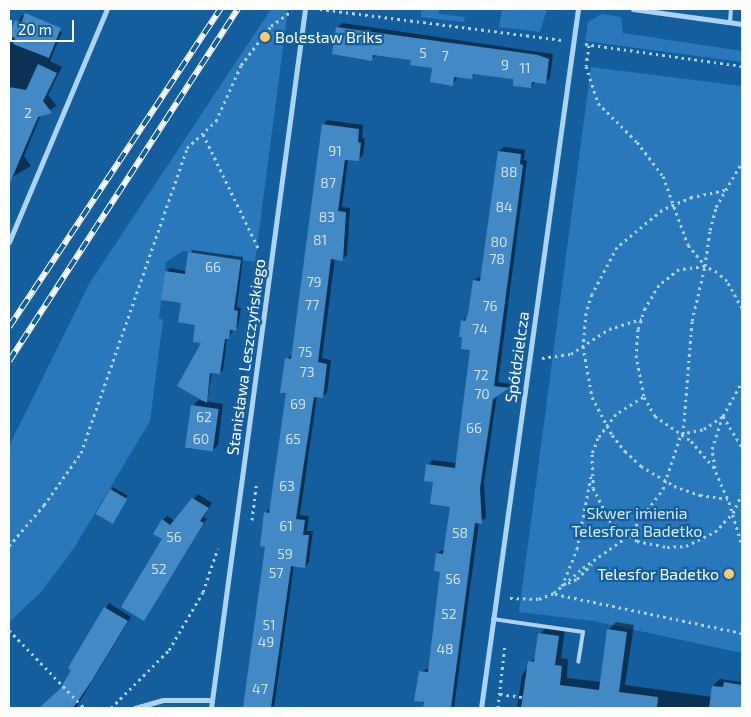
<!DOCTYPE html>
<meta charset="utf-8">
<style>
body{margin:0}
#map{position:relative;width:751px;height:717px;overflow:hidden;background:#155e9e;font-family:"Exo 2",sans-serif}
div>[style]{position:absolute}
[style*='--x']{left:calc(var(--x)*1px);top:calc(var(--y)*1px);width:calc(var(--w)*1px);rotate:calc(var(--a)*1deg)}
.green>*{inset:0;background:#2978bc}
.shadow>*{inset:0;background:#0007;transform-origin:0 0}
.building>*{inset:0;background:#4389c6;transform-origin:0 0}
.path>*{height:3px;margin-top:-1.5px;transform-origin:0;background:repeating-linear-gradient(90deg,#add3f3 0 2.5px,transparent 0 6.5px)}
.lane>*{height:4px;margin:-2px;padding:0 2px;transform-origin:2px;border-radius:2px;background:#add3f3}
.street>*{height:5px;margin:-2.5px;padding:0 2.5px;transform-origin:2.5px;border-radius:2.5px;background:#add3f3}
.rail>*{height:5.5px;margin-top:-2.75px;transform-origin:0;background:repeating-linear-gradient(90deg,#155e9e 0 11px,#fff 0 22px);box-sizing:border-box;border-block:1px solid #fff}
.dots>*{width:14px;height:14px;translate:-50% -50%;box-sizing:border-box;border:2px solid #155e9e;border-radius:50%}
span{translate:-50% -50%;white-space:nowrap;text-align:center;line-height:1.15;-webkit-text-stroke:4.5px #155e9e;paint-order:stroke}
.number-label{font-size:14px;color:#d0e2f1}
.number-label span{-webkit-text-stroke-width:0}
.poi-label{font-size:16px;color:#fff}
.left{translate:0 -50%;text-align:left}
.right{translate:-100% -50%;text-align:right}
.street-label{font-size:16px;color:#fff}
.park-label{font-size:16px;color:#d6ebfd}
.frame{position:absolute;inset:0;border:10px solid #fff;pointer-events:none}
.scale{position:absolute;left:10px;top:20px;width:64px;height:22px;box-sizing:border-box;border:2px solid #fff;border-top:0;padding-left:6px;font-size:15px;line-height:18px;white-space:nowrap;color:#fff;-webkit-text-stroke:4px #155e9e;paint-order:stroke}
</style>
<div id="map">
<div class="green">
<div style="clip-path:polygon(271px 9px,288px 9px,255px 262px,183px 251px,166px 262px,159px 318px,163px 320px,150px 421px,74px 548px,41px 592px,9px 622px,9px 446px,89px 284px)"></div>
<div style="clip-path:polygon(421px 9px,439px 9px,439px 14px,465px 17px,464px 22px,421px 17px)"></div>
<div style="clip-path:polygon(502px 9px,547px 9px,540px 32px,499px 27px)"></div>
<div style="clip-path:polygon(602px 14px,621px 17px,623px 33px,742px 51px,742px 62px,585px 41px,588px 22px)"></div>
<div style="clip-path:polygon(591px 67px,742px 86px,742px 653px,593px 621px,519px 612px)"></div>
</div>
<div class="shadow">
<div style="clip-path:polygon(22px 15px,62px 32px,50px 61px,62px 67px,48px 95px,57px 106px,41px 115px,24px 156px,31px 166px,12px 177px,9px 176px,9px 41px)"></div>
<div style="clip-path:polygon(342px 23px,553px 54px,550px 78px,545px 83px,536px 81px,531px 87px,515px 78px,476px 73px,472px 77px,458px 76px,453px 84px,434px 67px,412px 59px,377px 54px,372px 59px,337px 28px)"></div>
<div style="clip-path:polygon(327px 120px,363px 125px,362px 138px,365px 139px,363px 155px,358px 160px,348px 159px,342px 207px,350px 208px,347px 255px,343px 259px,335px 258px,322px 358px,331px 360px,327px 393px,322px 397px,317px 396px,300px 515px,309px 516px,307px 531px,313px 531px,309px 562px,305px 567px,294px 565px,274px 708px,244px 708px,266px 545px,265px 513px,270px 508px,287px 392px,287px 359px,292px 354px,323px 125px)"></div>
<div style="clip-path:polygon(504px 147px,525px 150px,524px 160px,527px 161px,498px 382px,512px 384px,497px 395px,484px 483px,486px 518px,479px 522px,454px 708px,424px 708px,420px 672px,429px 668px,442px 571px,437px 553px,445px 549px,451px 506px,428px 465px,432px 460px,457px 463px,471px 349px,462px 321px,468px 316px,474px 280px,482px 276px,499px 151px)"></div>
<div style="clip-path:polygon(192px 250px,243px 257px,237px 307px,241px 308px,238px 326px,227px 338px,223px 370px,220px 373px,212px 372px,207px 402px,203px 342px,196px 324px,166px 272px,170px 268px,186px 271px)"></div>
<div style="clip-path:polygon(198px 400px,223px 404px,218px 445px,212px 451px,193px 406px)"></div>
<div style="left:113px;top:487px;width:17px;height:32px;rotate:31deg"></div>
<div style="clip-path:polygon(198px 494px,212px 503px,204px 517px,207px 519px,144px 619px,163px 539px,163px 520px,167px 516px,175px 521px)"></div>
<div style="clip-path:polygon(109px 603px,131px 617px,76px 708px,40px 708px,61px 689px,73px 669px,70px 668px)"></div>
<div style="clip-path:polygon(616px 622px,634px 625px,625px 685px,712px 697px,713px 686px,720px 679px,742px 682px,742px 708px,517px 708px,522px 675px,537px 654px,540px 634px,547px 626px,565px 629px,561px 658px,568px 659px,567px 678px,601px 682px,608px 630px)"></div>
</div>
<div class="building">
<div style="clip-path:polygon(25px 13px,61px 28px,49px 58px,13px 44px,15px 38px,9px 36px,15px 20px,21px 23px)"></div>
<div style="clip-path:polygon(336px 27px,538px 55px,549px 59px,546px 84px,532px 82px,531px 88px,513px 86px,513px 79px,473px 74px,472px 79px,454px 77px,453px 86px,430px 82px,432px 68px,410px 65px,411px 60px,373px 55px,372px 61px,332px 54px)"></div>
<div style="clip-path:polygon(38px 64px,57px 73px,43px 101px,52px 113px,38px 117px,9px 185px,9px 87px,26px 90px)"></div>
<div style="clip-path:polygon(322px 124px,359px 129px,358px 142px,361px 143px,359px 161px,345px 160px,338px 211px,346px 212px,343px 261px,331px 259px,318px 362px,327px 364px,323px 398px,314px 397px,302px 476px,296px 519px,305px 520px,303px 535px,309px 535px,305px 568px,291px 566px,271px 708px,243px 708px,265px 547px,260px 546px,264px 512px,269px 513px,286px 393px,280px 393px,285px 358px,291px 359px)"></div>
<div style="clip-path:polygon(498px 151px,521px 154px,520px 164px,523px 165px,494px 386px,509px 388px,493px 399px,480px 488px,482px 524px,475px 523px,451px 708px,423px 708px,424px 702px,414px 701px,419px 671px,428px 672px,440px 572px,434px 571px,436px 553px,443px 554px,450px 507px,430px 504px,433px 482px,424px 481px,426px 464px,455px 468px,470px 350px,461px 349px,462px 337px,459px 337px,461px 320px,465px 321px,468px 314px,473px 280px,480px 281px)"></div>
<div style="clip-path:polygon(188px 252px,241px 260px,234px 310px,238px 311px,236px 331px,230px 330px,229px 339px,225px 339px,220px 374px,210px 373px,207px 403px,177px 386px,201px 343px,193px 342px,195px 325px,178px 322px,181px 303px,161px 300px,165px 271px,185px 274px)"></div>
<div style="left:191px;top:405px;width:28px;height:43px;rotate:8deg"></div>
<div style="left:110px;top:489px;width:20px;height:29px;rotate:30deg"></div>
<div style="clip-path:polygon(192px 498px,209px 508px,200px 521px,204px 523px,144px 621px,121px 607px,162px 539px,153px 534px,162px 519px,170px 525px)"></div>
<div style="clip-path:polygon(104px 607px,128px 621px,91px 682px,73px 708px,39px 708px,60px 689px,71px 670px,68px 668px)"></div>
<div style="clip-path:polygon(607px 629px,627px 632px,619px 692px,658px 697px,657px 708px,521px 708px,528px 661px,534px 662px,538px 633px,559px 636px,555px 665px,562px 666px,560px 685px,599px 690px)"></div>
<div style="clip-path:polygon(724px 682px,742px 685px,742px 708px,709px 708px,712px 686px,723px 687px)"></div>
</div>
<div class="path">
<div style="--x:320;--y:9;--w:244;--a:7.3"></div>
<div style="--x:585;--y:44;--w:159;--a:8"></div>
<div style="--x:589;--y:45;--w:21;--a:98"></div>
<div style="--x:586;--y:66;--w:39;--a:72"></div>
<div style="--x:598;--y:103;--w:55;--a:45"></div>
<div style="--x:637;--y:142;--w:43;--a:52.6"></div>
<div style="--x:663;--y:176;--w:73;--a:70.1"></div>
<div style="--x:688;--y:245;--w:26;--a:50"></div>
<div style="--x:203;--y:134;--w:129;--a:64.2"></div>
<div style="--x:725;--y:190;--w:34;--a:168"></div>
<div style="--x:692;--y:197;--w:33;--a:157"></div>
<div style="--x:662;--y:210;--w:58;--a:140.6"></div>
<div style="--x:617;--y:247;--w:53;--a:118"></div>
<div style="--x:592;--y:294;--w:20;--a:108"></div>
<div style="--x:586;--y:313;--w:33;--a:95"></div>
<div style="--x:583;--y:346;--w:52;--a:80"></div>
<div style="--x:592;--y:397;--w:43;--a:62.2"></div>
<div style="--x:612;--y:435;--w:21;--a:51"></div>
<div style="--x:625;--y:451;--w:22;--a:43"></div>
<div style="--x:641;--y:466;--w:39;--a:31"></div>
<div style="--x:674;--y:486;--w:28;--a:19"></div>
<div style="--x:700;--y:495;--w:28;--a:8"></div>
<div style="--x:742;--y:308;--w:31;--a:-119"></div>
<div style="--x:727;--y:281;--w:13;--a:-138"></div>
<div style="--x:717;--y:272;--w:13;--a:-153"></div>
<div style="--x:705;--y:266;--w:26;--a:173"></div>
<div style="--x:679;--y:269;--w:26;--a:141"></div>
<div style="--x:659;--y:285;--w:27;--a:121"></div>
<div style="--x:645;--y:308;--w:22;--a:108"></div>
<div style="--x:638;--y:329;--w:26;--a:94"></div>
<div style="--x:636;--y:355;--w:43;--a:79.2"></div>
<div style="--x:644;--y:397;--w:22;--a:60"></div>
<div style="--x:655;--y:416;--w:44;--a:34.8"></div>
<div style="--x:691;--y:441;--w:33;--a:49"></div>
<div style="--x:713;--y:466;--w:39;--a:66"></div>
<div style="--x:729;--y:502;--w:46;--a:73.5"></div>
<div style="--x:542;--y:358;--w:29;--a:-8"></div>
<div style="--x:571;--y:354;--w:45;--a:-33.3"></div>
<div style="--x:609;--y:329;--w:34;--a:-17"></div>
<div style="--x:643;--y:397;--w:32;--a:148"></div>
<div style="--x:616;--y:414;--w:30;--a:127"></div>
<div style="--x:598;--y:438;--w:17;--a:111"></div>
<div style="--x:592;--y:454;--w:34;--a:88"></div>
<div style="--x:593;--y:488;--w:36;--a:63"></div>
<div style="--x:609;--y:520;--w:35;--a:37"></div>
<div style="--x:637;--y:541;--w:31;--a:11"></div>
<div style="--x:667;--y:547;--w:19;--a:-3"></div>
<div style="--x:686;--y:546;--w:32;--a:-26"></div>
<div style="--x:715;--y:532;--w:26;--a:-47"></div>
<div style="--x:733;--y:513;--w:21;--a:-65"></div>
<div style="--x:681;--y:434;--w:24;--a:-12"></div>
<div style="--x:704;--y:429;--w:23;--a:-34"></div>
<div style="--x:723;--y:416;--w:39;--a:-61"></div>
<div style="--x:683;--y:434;--w:113;--a:-85.4"></div>
<div style="--x:692;--y:321;--w:57;--a:-76.7"></div>
<div style="--x:705;--y:266;--w:36;--a:-82"></div>
<div style="--x:710;--y:230;--w:24;--a:-75"></div>
<div style="--x:716;--y:207;--w:52;--a:-60"></div>
<div style="--x:715;--y:468;--w:19;--a:-99"></div>
<div style="--x:712;--y:449;--w:35;--a:-72"></div>
<div style="--x:723;--y:416;--w:37;--a:59"></div>
<div style="--x:252;--y:520;--w:35;--a:-83"></div>
<div style="--x:9;--y:546;--w:54;--a:-49.5"></div>
<div style="--x:44;--y:505;--w:64;--a:-54.6"></div>
<div style="--x:81;--y:453;--w:323;--a:-70.8"></div>
<div style="--x:187;--y:148;--w:40;--a:-43"></div>
<div style="--x:216;--y:121;--w:61;--a:-65.9"></div>
<div style="--x:241;--y:65;--w:49;--a:-52.4"></div>
<div style="--x:271;--y:26;--w:26;--a:-36"></div>
<div style="--x:568;--y:583;--w:10;--a:-24"></div>
<div style="--x:577;--y:579;--w:21;--a:-45"></div>
<div style="--x:562;--y:586;--w:40;--a:-68"></div>
<div style="--x:577;--y:549;--w:74;--a:-79.1"></div>
<div style="--x:555;--y:594;--w:191;--a:11.8"></div>
<div style="--x:510;--y:598;--w:29;--a:2"></div>
<div style="--x:539;--y:599;--w:16;--a:-22"></div>
<div style="--x:554;--y:593;--w:38;--a:-41"></div>
<div style="--x:583;--y:568;--w:55;--a:-35.4"></div>
<div style="--x:628;--y:536;--w:59;--a:-53.3"></div>
<div style="--x:663;--y:489;--w:58;--a:-71.9"></div>
<div style="--x:9;--y:630;--w:108;--a:46.1"></div>
<div style="--x:500;--y:694;--w:22;--a:8"></div>
<div style="--x:111;--y:708;--w:82;--a:-45"></div>
<div style="--x:169;--y:650;--w:67;--a:-59.6"></div>
<div style="--x:203;--y:592;--w:46;--a:-71.2"></div>
<div style="--x:498;--y:708;--w:64;--a:-83.8"></div>
</div>
<div class="lane">
<div style="--x:730;--y:22;--w:13;--a:-86"></div>
<div style="--x:493;--y:619;--w:91;--a:8.2"></div>
<div style="--x:583;--y:632;--w:30;--a:99"></div>
</div>
<div class="street">
<div style="--x:633;--y:9;--w:110;--a:7.8"></div>
<div style="--x:9;--y:242;--w:253;--a:-67.2"></div>
<div style="--x:135;--y:708;--w:29;--a:-16"></div>
<div style="--x:163;--y:700;--w:49;--a:0"></div>
<div style="--x:211;--y:708;--w:705;--a:-82.34"></div>
<div style="--x:481;--y:708;--w:706;--a:-82.1"></div>
</div>
<div class="rail">
<div style="--x:9;--y:327;--w:382;--a:-56.4"></div>
<div style="--x:9;--y:361;--w:420;--a:-57"></div>
</div>
<div class="dots">
<div style="left:265px;top:37px;background:#ffc870"></div>
<div style="left:729px;top:574px;background:#ffc870"></div>
</div>
<div class="number-label">
<span style="left:423px;top:53px">5</span>
<span style="left:445px;top:56px">7</span>
<span style="left:505px;top:65px">9</span>
<span style="left:525px;top:68px">11</span>
<span style="left:28px;top:113px">2</span>
<span style="left:335px;top:151px">91</span>
<span style="left:509px;top:172px">88</span>
<span style="left:328px;top:183px">87</span>
<span style="left:504px;top:207px">84</span>
<span style="left:327px;top:217px">83</span>
<span style="left:320px;top:240px">81</span>
<span style="left:499px;top:242px">80</span>
<span style="left:497px;top:259px">78</span>
<span style="left:213px;top:267px">66</span>
<span style="left:314px;top:282px">79</span>
<span style="left:312px;top:305px">77</span>
<span style="left:490px;top:306px">76</span>
<span style="left:480px;top:329px">74</span>
<span style="left:305px;top:352px">75</span>
<span style="left:307px;top:372px">73</span>
<span style="left:481px;top:375px">72</span>
<span style="left:482px;top:394px">70</span>
<span style="left:298px;top:404px">69</span>
<span style="left:204px;top:417px">62</span>
<span style="left:474px;top:428px">66</span>
<span style="left:201px;top:439px">60</span>
<span style="left:293px;top:439px">65</span>
<span style="left:287px;top:486px">63</span>
<span style="left:286px;top:526px">61</span>
<span style="left:460px;top:533px">58</span>
<span style="left:174px;top:537px">56</span>
<span style="left:285px;top:554px">59</span>
<span style="left:159px;top:569px">52</span>
<span style="left:276px;top:573px">57</span>
<span style="left:453px;top:579px">56</span>
<span style="left:449px;top:614px">52</span>
<span style="left:269px;top:625px">51</span>
<span style="left:266px;top:642px">49</span>
<span style="left:445px;top:649px">48</span>
<span style="left:260px;top:689px">47</span>
</div>
<div class="poi-label">
<span class="left" style="left:275px;top:37px">Bolesław Briks</span>
<span class="right" style="left:719px;top:574px">Telesfor Badetko</span>
</div>
<div class="street-label">
<span style="left:246px;top:357px;rotate:-82deg">Stanisława Leszczyńskiego</span>
<span style="left:517px;top:357px;rotate:-82deg">Spółdzielcza</span>
</div>
<div class="park-label">
<span style="left:637px;top:522px">Skwer imienia<br>Telesfora Badetko</span>
</div>
<div class="frame"></div>
<div class="scale">20 m</div>
</div>
